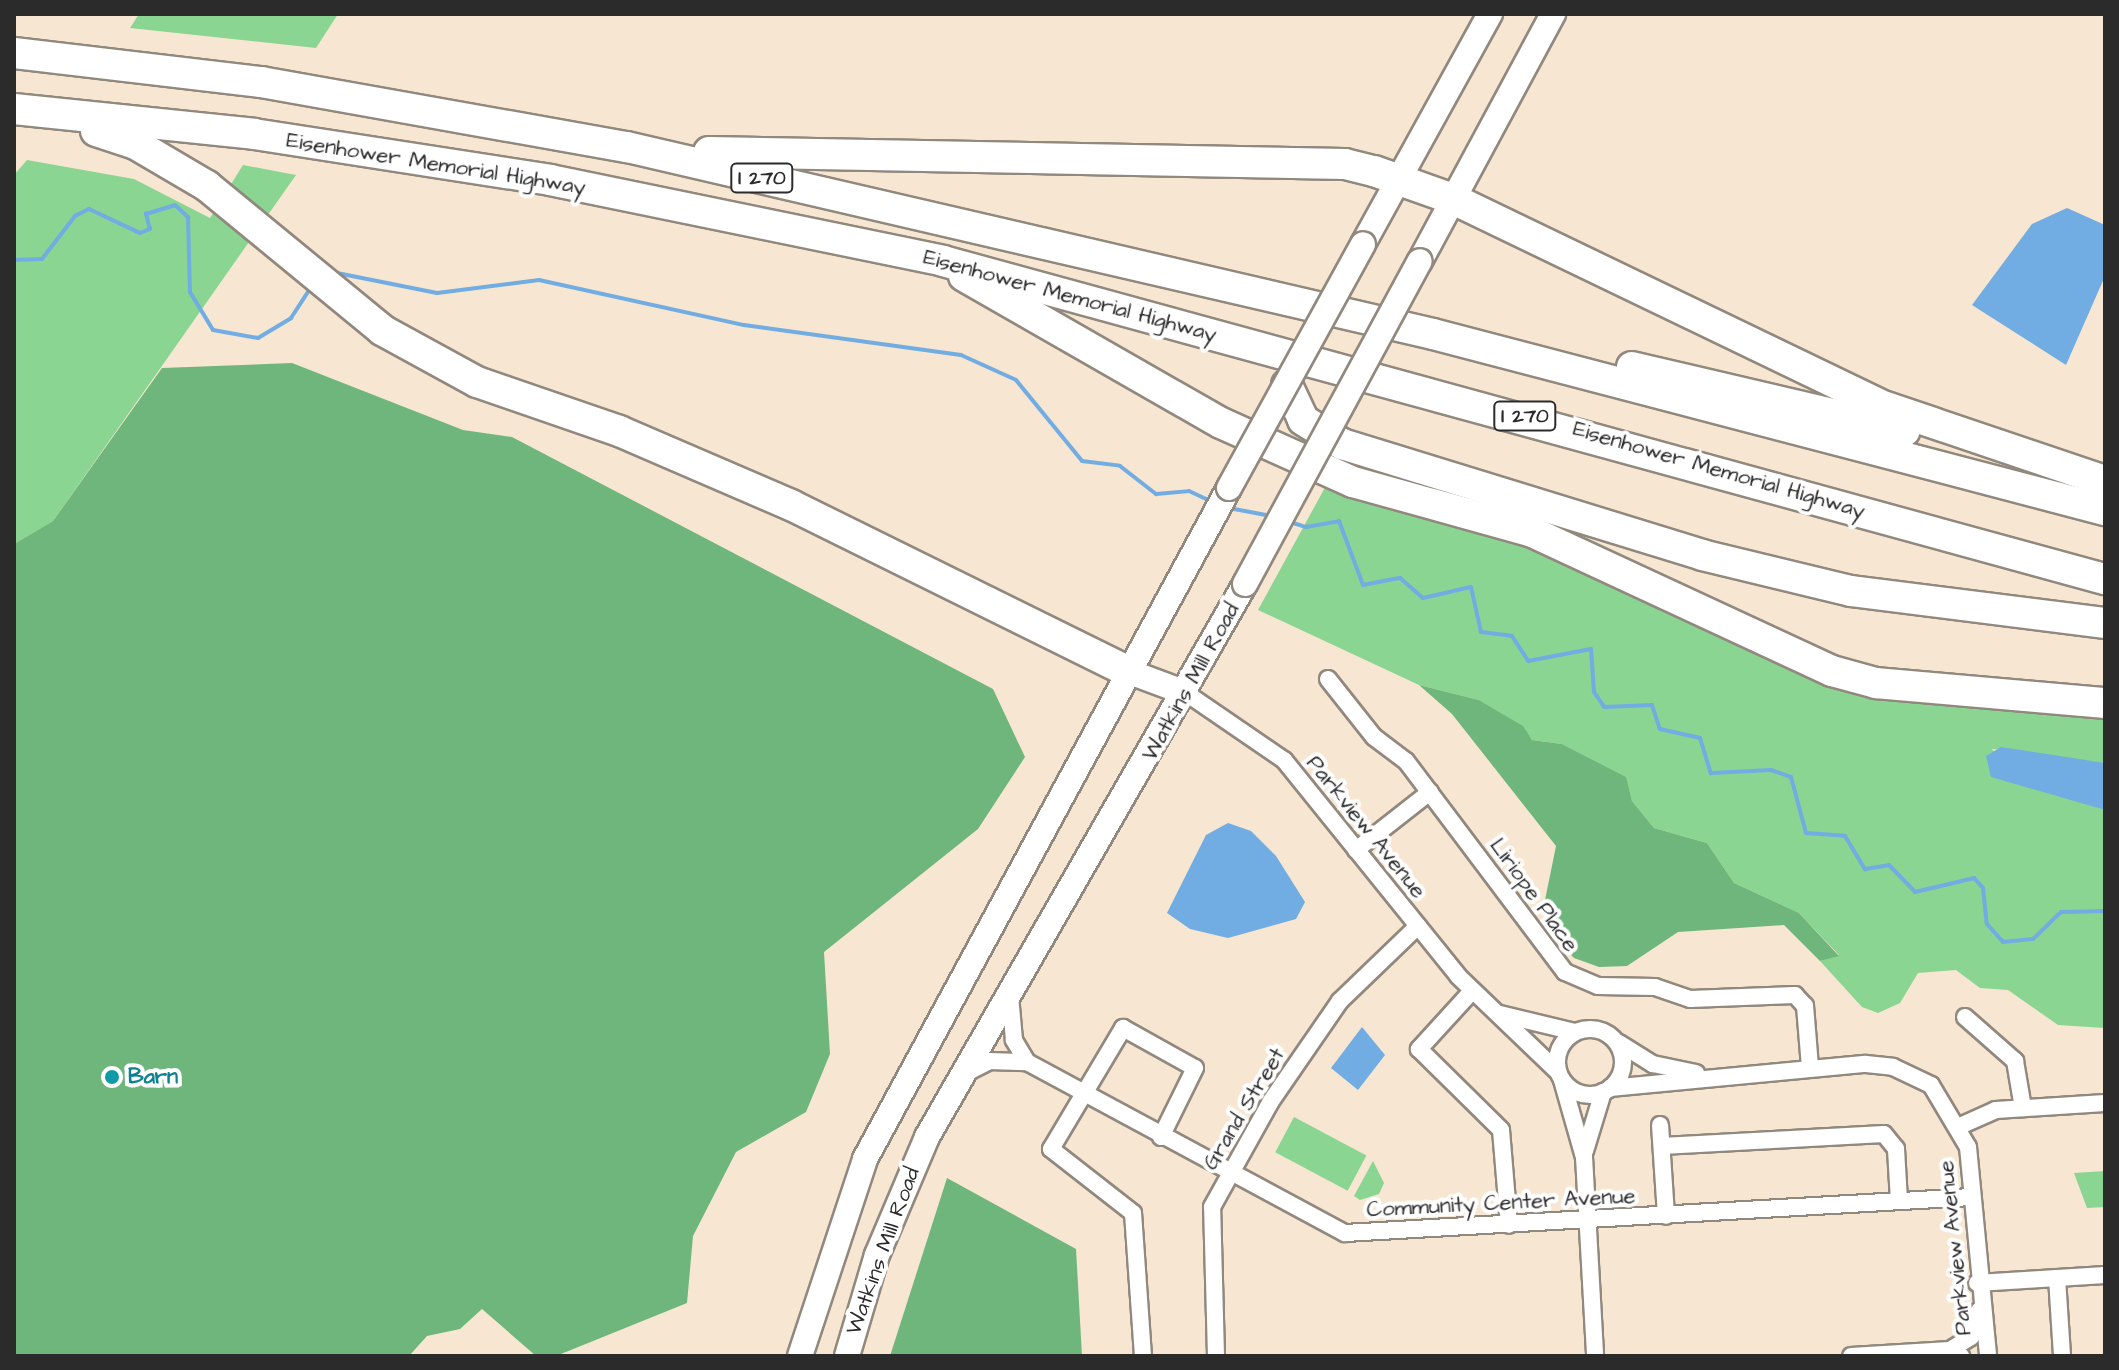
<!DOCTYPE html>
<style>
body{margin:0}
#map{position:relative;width:2119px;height:1370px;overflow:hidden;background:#f7e6d1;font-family:"Architects Daughter",sans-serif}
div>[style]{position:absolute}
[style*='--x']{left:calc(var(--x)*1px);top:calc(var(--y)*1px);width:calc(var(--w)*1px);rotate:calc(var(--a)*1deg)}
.green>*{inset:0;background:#8ad592;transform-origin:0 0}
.forest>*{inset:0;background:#6fb67c}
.water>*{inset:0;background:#71ace2}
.stream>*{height:4px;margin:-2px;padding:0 2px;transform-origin:2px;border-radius:2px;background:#71ace2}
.roads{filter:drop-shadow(2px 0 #91887e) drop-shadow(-2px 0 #91887e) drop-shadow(0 2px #91887e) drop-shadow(0 -2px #91887e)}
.minor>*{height:16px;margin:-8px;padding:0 8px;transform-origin:8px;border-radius:8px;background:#fff}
.minor>.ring{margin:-8px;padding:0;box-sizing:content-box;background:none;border:16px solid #fff;border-radius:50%}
.secondary>*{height:24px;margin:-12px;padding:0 12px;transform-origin:12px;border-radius:12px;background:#fff}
.motorway>*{height:30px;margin:-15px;padding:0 15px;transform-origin:15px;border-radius:15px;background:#fff}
.bridges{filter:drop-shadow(2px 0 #91887e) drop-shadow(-2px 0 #91887e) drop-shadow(0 2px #91887e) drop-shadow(0 -2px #91887e)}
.secondary-bridge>*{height:24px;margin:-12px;padding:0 12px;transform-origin:12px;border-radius:12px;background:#fff}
.dots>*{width:22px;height:22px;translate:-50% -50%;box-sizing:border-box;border:4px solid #fff;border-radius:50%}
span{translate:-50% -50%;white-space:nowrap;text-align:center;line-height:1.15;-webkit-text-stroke:8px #fff;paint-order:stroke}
.shield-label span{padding:2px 6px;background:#fff;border:2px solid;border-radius:6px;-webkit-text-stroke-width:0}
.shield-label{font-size:20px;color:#2b2b2b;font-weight:700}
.street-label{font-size:22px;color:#2b2b2b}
.culture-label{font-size:22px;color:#0d838f;font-weight:700}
.left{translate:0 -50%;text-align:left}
.frame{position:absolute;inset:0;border:16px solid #2b2b2b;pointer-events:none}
</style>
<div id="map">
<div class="green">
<div style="clip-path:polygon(139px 14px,338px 14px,316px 48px,130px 28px)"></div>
<div style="clip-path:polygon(27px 160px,134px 179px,210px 218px,243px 165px,296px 175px,53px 521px,14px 544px,14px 175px)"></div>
<div style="clip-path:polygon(1328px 482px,1515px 535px,1790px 663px,2105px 709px,2105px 763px,1992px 749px,2025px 784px,2105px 810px,2105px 1028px,2058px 1025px,2008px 990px,1980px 988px,1956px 970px,1918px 973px,1900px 1003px,1878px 1013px,1862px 1007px,1820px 961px,1839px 955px,1799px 913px,1734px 883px,1707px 843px,1654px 828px,1632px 801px,1625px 777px,1562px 744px,1532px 740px,1522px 726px,1479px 700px,1419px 685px,1258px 610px)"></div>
<div style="left:1294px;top:1117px;width:82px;height:40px;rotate:28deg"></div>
<div style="clip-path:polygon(1373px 1161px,1384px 1183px,1379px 1194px,1360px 1200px,1354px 1196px)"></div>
<div style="clip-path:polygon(2105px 1171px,2105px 1207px,2087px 1208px,2074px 1173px)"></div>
</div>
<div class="forest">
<div style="clip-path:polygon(292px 363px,463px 430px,512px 437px,993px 689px,1025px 757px,978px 829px,824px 952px,830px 1054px,806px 1112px,736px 1152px,693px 1236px,687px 1303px,556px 1356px,536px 1356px,482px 1309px,460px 1329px,427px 1336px,409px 1356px,14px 1356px,14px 544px,53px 521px,162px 368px)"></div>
<div style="clip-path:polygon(1419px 685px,1479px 700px,1523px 726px,1532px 740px,1562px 744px,1626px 777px,1632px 801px,1654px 828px,1707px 843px,1734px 883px,1799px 913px,1839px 956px,1820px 961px,1784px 925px,1678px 932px,1627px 966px,1599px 967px,1574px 958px,1554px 937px,1544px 905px,1556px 846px,1452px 714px)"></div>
<div style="clip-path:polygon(947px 1178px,1076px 1249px,1082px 1356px,890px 1356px)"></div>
</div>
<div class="water">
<div style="clip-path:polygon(2067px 208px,2105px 225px,2105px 276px,2066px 365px,1972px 305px,2032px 224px)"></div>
<div style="clip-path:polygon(2001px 747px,2105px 763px,2105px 810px,1991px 777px,1986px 756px)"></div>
<div style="clip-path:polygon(1228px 823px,1251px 831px,1276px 856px,1305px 902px,1296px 919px,1228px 938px,1190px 929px,1167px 913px,1206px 835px)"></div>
<div style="clip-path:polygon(1362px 1027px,1385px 1055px,1358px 1090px,1331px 1068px)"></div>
</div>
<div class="stream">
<div style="--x:14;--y:260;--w:28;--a:-2"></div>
<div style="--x:42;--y:259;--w:54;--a:-52.5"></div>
<div style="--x:75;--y:216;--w:16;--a:-27"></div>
<div style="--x:89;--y:209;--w:56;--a:25.2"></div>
<div style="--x:140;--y:233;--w:11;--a:-22"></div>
<div style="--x:150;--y:229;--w:16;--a:-105"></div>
<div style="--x:146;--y:214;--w:30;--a:-17"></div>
<div style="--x:175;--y:205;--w:18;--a:43"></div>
<div style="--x:188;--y:217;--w:75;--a:88.5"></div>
<div style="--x:190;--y:292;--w:44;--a:58.8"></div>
<div style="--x:213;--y:330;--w:46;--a:10.1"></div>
<div style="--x:258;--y:338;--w:39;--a:-31"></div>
<div style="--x:291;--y:318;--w:38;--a:-57"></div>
<div style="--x:332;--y:272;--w:107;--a:11.3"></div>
<div style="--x:437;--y:293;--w:103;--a:-7.3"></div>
<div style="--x:539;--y:280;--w:210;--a:12.4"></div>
<div style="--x:744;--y:325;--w:219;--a:7.9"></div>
<div style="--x:961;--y:355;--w:60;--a:24.4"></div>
<div style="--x:1016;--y:380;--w:104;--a:50.8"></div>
<div style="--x:1082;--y:461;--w:38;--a:7"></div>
<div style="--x:1120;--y:466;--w:46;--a:37.9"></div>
<div style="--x:1156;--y:494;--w:33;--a:-5"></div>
<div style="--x:1189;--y:491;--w:26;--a:25"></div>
<div style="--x:1229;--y:508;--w:43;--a:10.8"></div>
<div style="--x:1287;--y:521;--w:20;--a:18"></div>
<div style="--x:1306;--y:527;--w:34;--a:-10"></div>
<div style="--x:1339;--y:521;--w:68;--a:69.4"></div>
<div style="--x:1363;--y:585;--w:38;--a:-11"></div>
<div style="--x:1400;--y:578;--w:30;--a:41"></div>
<div style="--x:1423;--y:598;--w:49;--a:-12.9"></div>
<div style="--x:1471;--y:587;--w:46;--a:77.5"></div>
<div style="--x:1481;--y:632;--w:31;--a:7"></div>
<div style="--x:1512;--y:636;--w:30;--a:57"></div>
<div style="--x:1528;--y:661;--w:64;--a:-10.8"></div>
<div style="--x:1591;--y:649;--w:43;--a:86"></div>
<div style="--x:1594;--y:692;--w:18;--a:56"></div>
<div style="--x:1604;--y:707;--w:48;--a:-2.4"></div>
<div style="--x:1652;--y:705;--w:25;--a:72"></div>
<div style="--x:1660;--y:729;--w:41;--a:12.7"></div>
<div style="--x:1700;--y:738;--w:37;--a:73"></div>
<div style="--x:1711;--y:773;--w:60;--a:-2.9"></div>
<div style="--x:1771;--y:770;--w:21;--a:19"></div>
<div style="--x:1791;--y:777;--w:58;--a:75"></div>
<div style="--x:1806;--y:833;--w:39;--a:4"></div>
<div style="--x:1845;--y:836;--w:39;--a:59"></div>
<div style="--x:1865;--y:869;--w:24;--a:-9"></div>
<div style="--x:1889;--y:865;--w:37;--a:46"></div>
<div style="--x:1915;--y:892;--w:61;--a:-13.3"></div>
<div style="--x:1974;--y:878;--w:13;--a:48"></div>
<div style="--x:1983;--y:888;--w:36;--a:84"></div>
<div style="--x:1987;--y:924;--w:24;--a:48"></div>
<div style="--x:2003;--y:942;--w:30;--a:-6"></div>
<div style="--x:2033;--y:939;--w:39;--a:-44"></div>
<div style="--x:2061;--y:912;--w:44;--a:-1.3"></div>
</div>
<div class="roads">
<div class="minor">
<div style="--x:1328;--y:679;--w:74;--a:51.6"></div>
<div style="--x:1374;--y:737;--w:40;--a:37"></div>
<div style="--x:1406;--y:761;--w:264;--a:53"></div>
<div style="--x:1565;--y:972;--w:36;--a:23"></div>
<div style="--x:1598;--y:986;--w:57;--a:1"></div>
<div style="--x:1655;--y:987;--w:37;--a:19"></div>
<div style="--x:1690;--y:999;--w:105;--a:-2.2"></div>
<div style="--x:1795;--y:995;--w:15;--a:48"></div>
<div style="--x:1805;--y:1006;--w:61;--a:85.3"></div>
<div style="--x:1186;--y:693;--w:119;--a:34.4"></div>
<div style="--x:1284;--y:760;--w:277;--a:51.1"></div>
<div style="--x:1458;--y:976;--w:139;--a:43.8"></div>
<div style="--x:1356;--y:850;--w:94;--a:-38.1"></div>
<div style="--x:1472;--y:991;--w:79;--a:132.4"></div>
<div style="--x:1419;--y:1049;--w:115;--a:44.6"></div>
<div style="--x:1501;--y:1130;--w:95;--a:85.2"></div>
<div style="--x:1500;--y:1014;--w:77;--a:13.5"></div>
<div style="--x:1965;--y:1017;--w:67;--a:41.3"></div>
<div style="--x:2015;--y:1061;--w:48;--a:80.3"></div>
<div class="ring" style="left:1557px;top:1029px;width:50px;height:50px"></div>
<div style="--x:1619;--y:1043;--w:40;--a:32"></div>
<div style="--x:1653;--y:1064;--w:44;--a:11.8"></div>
<div style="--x:1027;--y:1062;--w:361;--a:28.3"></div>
<div style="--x:1345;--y:1233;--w:628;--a:-3.29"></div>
<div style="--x:964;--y:1074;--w:28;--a:-27"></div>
<div style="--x:989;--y:1061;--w:38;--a:2"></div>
<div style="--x:1027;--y:1062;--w:26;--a:-121"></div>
<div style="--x:1014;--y:1040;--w:45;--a:-95.1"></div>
<div style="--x:1562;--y:1080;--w:80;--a:74.1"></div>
<div style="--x:1584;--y:1157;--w:199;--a:86.8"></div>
<div style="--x:1610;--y:1088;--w:257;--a:-5.4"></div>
<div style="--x:1866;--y:1064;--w:27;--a:6"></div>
<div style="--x:1893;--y:1067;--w:42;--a:25.3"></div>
<div style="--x:1931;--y:1085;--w:72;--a:59.2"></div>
<div style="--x:1968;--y:1147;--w:210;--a:84.5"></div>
<div style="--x:1660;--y:1125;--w:91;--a:86.2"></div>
<div style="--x:1960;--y:1126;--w:39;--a:-24"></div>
<div style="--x:1996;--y:1110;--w:109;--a:-3.7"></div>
<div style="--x:1662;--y:1146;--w:222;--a:-3.1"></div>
<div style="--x:1884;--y:1134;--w:19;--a:51"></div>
<div style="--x:1896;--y:1149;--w:52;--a:86.7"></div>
<div style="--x:1585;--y:1151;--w:62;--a:-73"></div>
<div style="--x:2057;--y:1278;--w:48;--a:-3.6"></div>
<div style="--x:1977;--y:1283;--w:80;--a:-3.6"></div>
<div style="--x:2057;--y:1278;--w:78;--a:86.3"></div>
<div style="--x:1950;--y:1350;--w:25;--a:-32"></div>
<div style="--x:1971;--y:1337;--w:28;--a:-73"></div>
<div style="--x:1143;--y:1356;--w:143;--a:-94"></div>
<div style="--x:1133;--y:1213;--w:104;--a:-142"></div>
<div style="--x:1051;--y:1149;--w:141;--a:-59.2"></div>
<div style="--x:1123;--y:1028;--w:82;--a:29.1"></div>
<div style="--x:1195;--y:1068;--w:77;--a:116.2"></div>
<div style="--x:1216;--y:1356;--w:149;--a:-91.5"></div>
<div style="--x:1212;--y:1207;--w:121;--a:-60.9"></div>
<div style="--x:1271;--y:1101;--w:121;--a:-55.4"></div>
<div style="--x:1340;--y:1001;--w:108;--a:-43.9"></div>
<div style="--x:1851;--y:1356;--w:99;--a:-3.5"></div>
<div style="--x:1950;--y:1350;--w:13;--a:29"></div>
</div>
<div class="secondary">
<div style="--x:1363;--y:244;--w:263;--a:-61.1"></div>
<div style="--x:1420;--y:261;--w:281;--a:-61.7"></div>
<div style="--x:1127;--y:671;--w:63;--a:20.4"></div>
<div style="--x:800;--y:1356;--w:207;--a:-71.7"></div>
<div style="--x:865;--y:1159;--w:763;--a:-61.52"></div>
<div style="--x:847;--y:1356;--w:105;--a:-73.5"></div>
<div style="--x:877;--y:1255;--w:128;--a:-67"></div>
<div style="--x:927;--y:1137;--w:638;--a:-60.1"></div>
</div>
<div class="motorway">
<div style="--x:14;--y:53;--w:249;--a:6.7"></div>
<div style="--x:261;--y:82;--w:372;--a:10.1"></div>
<div style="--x:627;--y:147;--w:827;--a:13.06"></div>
<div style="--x:1433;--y:334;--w:695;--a:14.68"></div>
<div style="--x:14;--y:109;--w:241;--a:5.9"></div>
<div style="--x:254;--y:134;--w:300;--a:8.8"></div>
<div style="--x:550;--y:180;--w:401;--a:11.6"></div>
<div style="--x:943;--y:261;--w:1205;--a:15.31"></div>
<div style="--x:96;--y:131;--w:40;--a:18"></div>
<div style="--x:134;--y:143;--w:85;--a:30.5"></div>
<div style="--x:207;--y:186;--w:227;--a:39.4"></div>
<div style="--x:382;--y:330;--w:108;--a:28.7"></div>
<div style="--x:477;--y:382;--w:150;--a:19"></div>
<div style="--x:619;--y:431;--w:187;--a:23.3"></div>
<div style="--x:791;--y:505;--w:375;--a:26.3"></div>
<div style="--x:709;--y:152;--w:636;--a:1.08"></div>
<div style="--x:1345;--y:164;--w:30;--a:14"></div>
<div style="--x:1374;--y:171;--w:84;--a:19.5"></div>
<div style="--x:1453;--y:199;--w:480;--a:25.7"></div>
<div style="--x:1886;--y:407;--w:231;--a:18.7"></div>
<div style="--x:964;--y:276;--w:296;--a:29.8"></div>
<div style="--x:1221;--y:423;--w:145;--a:24.1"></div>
<div style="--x:1353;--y:482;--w:184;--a:15.5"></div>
<div style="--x:1530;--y:531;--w:333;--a:24.9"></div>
<div style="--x:1832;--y:671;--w:46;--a:15.3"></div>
<div style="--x:1876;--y:683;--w:230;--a:5"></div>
<div style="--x:1632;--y:367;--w:280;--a:13.2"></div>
<div style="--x:1287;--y:385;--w:38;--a:65"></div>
<div style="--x:1303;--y:420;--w:46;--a:31.6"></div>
<div style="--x:1342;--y:444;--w:377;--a:17.1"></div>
<div style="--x:1702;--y:555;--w:153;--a:13.6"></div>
<div style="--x:1851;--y:591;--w:256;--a:7.2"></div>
</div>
</div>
<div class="bridges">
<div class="secondary-bridge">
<div style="--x:1229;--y:488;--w:278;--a:-61.2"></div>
<div style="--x:1245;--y:584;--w:367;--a:-61.6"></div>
</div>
</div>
<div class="dots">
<div style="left:112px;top:1077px;background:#0f9aa8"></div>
</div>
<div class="shield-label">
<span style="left:762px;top:178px">I 270</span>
<span style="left:1525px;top:416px">I 270</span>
</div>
<div class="street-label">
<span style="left:436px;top:164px;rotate:9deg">Eisenhower Memorial Highway</span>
<span style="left:1070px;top:296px;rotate:15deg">Eisenhower Memorial Highway</span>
<span style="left:1719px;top:470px;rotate:16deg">Eisenhower Memorial Highway</span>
<span style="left:1191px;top:682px;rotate:-61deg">Watkins Mill Road</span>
<span style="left:1366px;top:827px;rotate:51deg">Parkview Avenue</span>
<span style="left:1534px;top:895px;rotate:54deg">Liriope Place</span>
<span style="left:1244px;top:1109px;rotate:-59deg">Grand Street</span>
<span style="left:1501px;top:1203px;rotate:-3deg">Community Center Avenue</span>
<span style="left:1955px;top:1248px;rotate:-96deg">Parkview Avenue</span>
<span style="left:883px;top:1251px;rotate:-70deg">Watkins Mill Road</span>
</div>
<div class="culture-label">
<span class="left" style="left:128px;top:1077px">Barn</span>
</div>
<div class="frame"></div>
</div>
